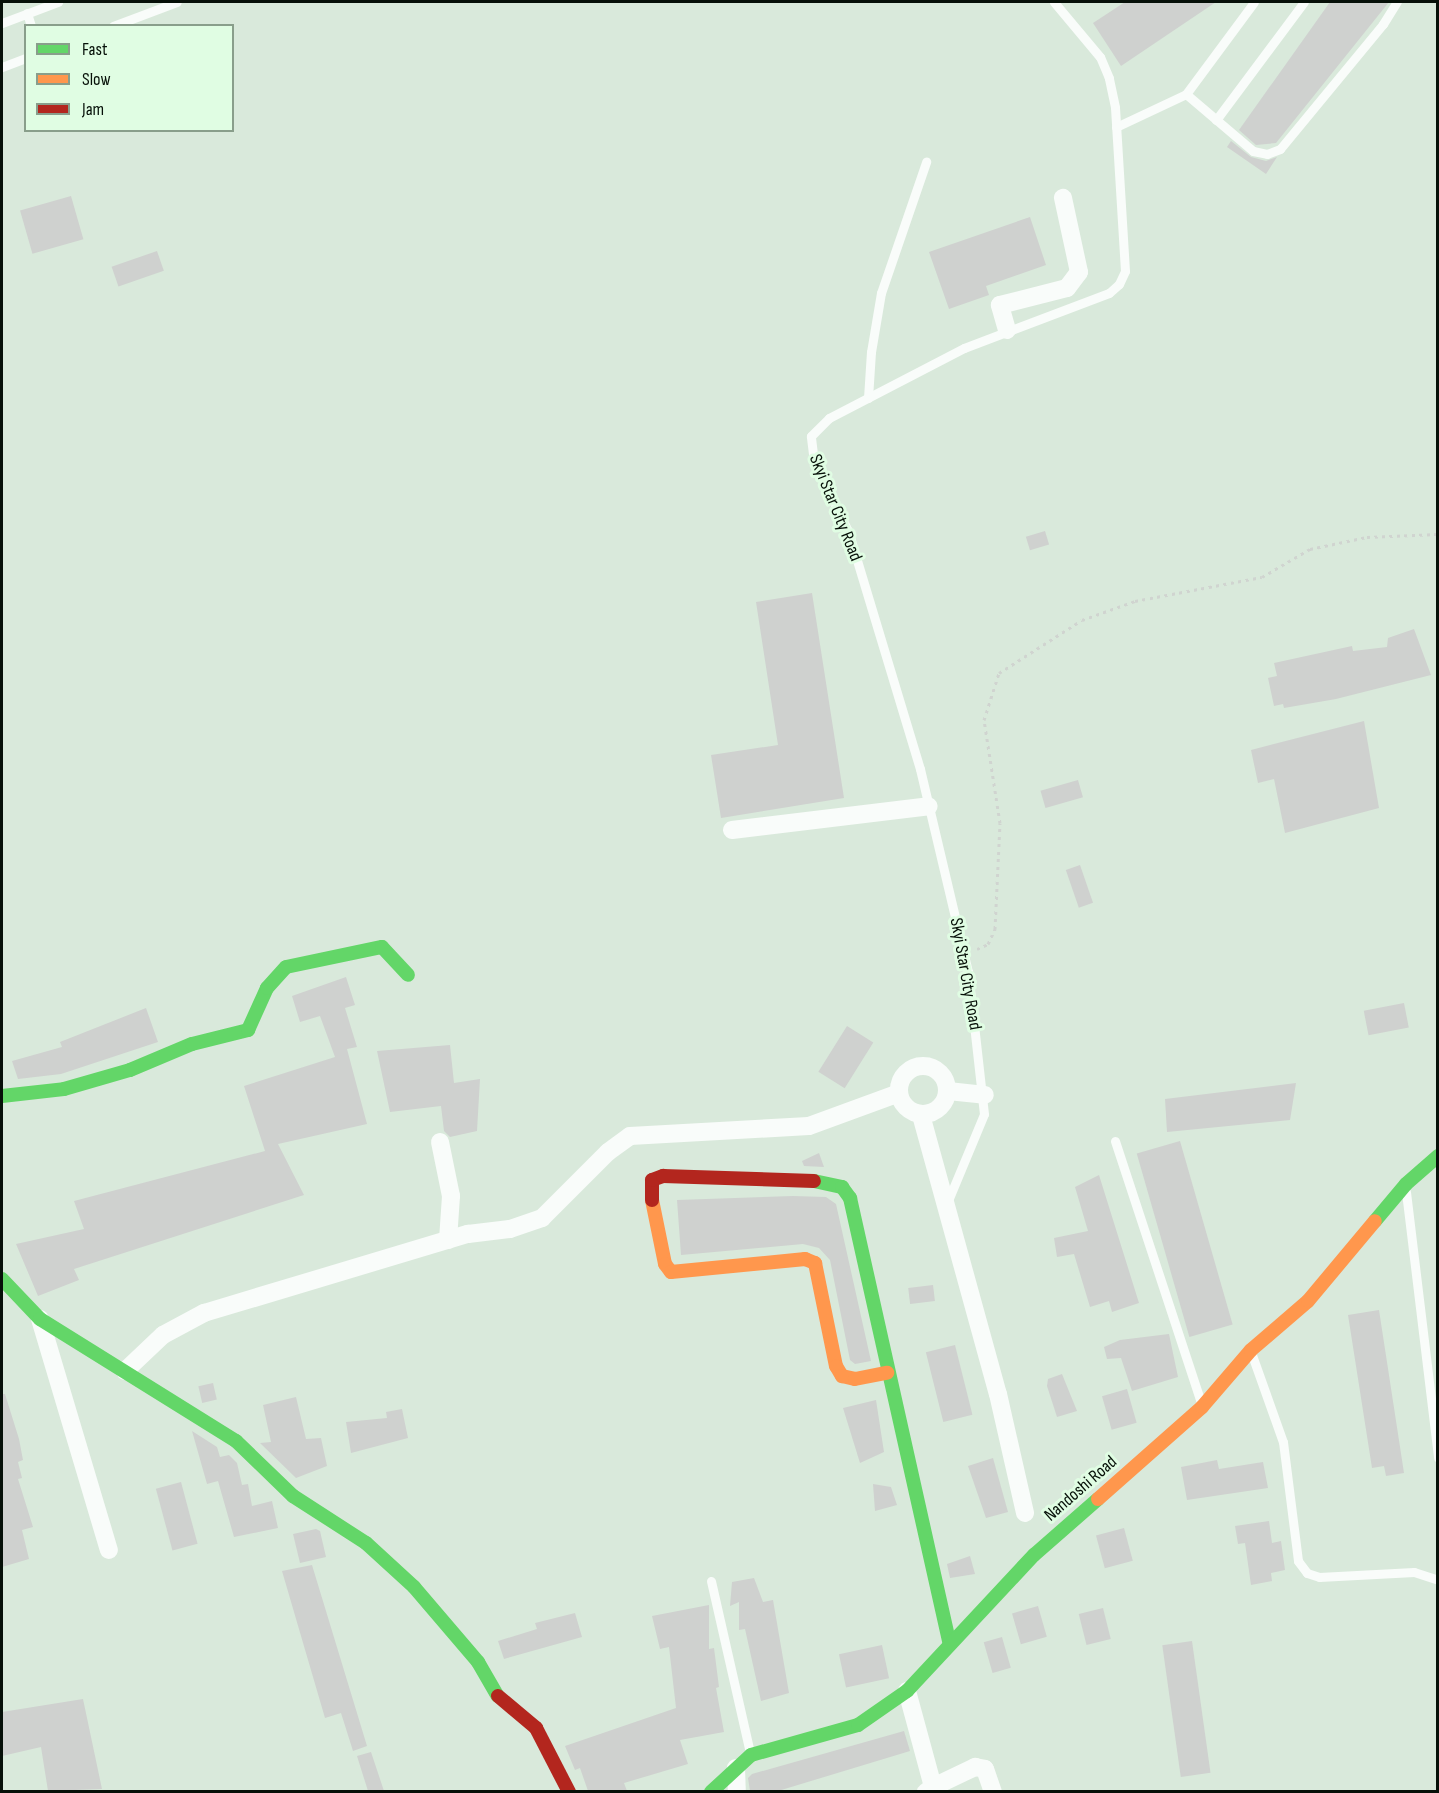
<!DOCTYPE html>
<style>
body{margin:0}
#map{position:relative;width:1439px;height:1793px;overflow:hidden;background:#d9e9db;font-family:"Sofia Sans Condensed",sans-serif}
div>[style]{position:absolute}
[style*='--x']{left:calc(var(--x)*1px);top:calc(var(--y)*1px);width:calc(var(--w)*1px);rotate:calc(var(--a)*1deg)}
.building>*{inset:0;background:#cfd1cf;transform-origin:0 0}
.path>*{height:3px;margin-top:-1.5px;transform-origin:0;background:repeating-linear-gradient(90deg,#d0d4d0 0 3px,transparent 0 7.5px)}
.lane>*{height:9px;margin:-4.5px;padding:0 4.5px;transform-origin:4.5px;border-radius:4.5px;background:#f9fcfa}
.street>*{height:18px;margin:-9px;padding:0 9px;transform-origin:9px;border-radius:9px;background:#f9fcfa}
.street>.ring{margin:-9px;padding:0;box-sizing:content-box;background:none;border:18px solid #f9fcfa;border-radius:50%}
.fast>*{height:14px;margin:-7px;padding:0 7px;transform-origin:7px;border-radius:7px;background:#63d668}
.slow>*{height:14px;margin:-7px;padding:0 7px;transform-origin:7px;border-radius:7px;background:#ff974d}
.jam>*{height:14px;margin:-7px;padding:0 7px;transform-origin:7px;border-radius:7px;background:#b3261e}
span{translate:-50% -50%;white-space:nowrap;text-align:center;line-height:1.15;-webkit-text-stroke:6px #e0fde3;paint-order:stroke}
.street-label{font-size:18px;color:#061008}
.frame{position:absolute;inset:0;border:3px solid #061008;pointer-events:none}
.legend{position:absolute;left:24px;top:24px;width:210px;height:108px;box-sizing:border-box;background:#e0fde3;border:2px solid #899e8b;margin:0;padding:8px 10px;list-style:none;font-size:18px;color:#061008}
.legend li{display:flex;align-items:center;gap:12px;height:30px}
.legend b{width:30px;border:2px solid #899e8b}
</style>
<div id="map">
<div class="building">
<div style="clip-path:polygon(1125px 2px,1216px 2px,1121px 66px,1093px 23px)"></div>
<div style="clip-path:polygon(1330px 2px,1389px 2px,1276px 143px,1256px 145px,1239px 130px)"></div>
<div style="clip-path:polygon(1231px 141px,1251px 157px,1266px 161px,1277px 157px,1266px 174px,1227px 147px)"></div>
<div style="left:71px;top:196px;width:45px;height:53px;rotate:74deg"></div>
<div style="clip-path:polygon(1030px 217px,1046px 265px,986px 286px,989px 295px,949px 309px,929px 252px)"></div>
<div style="left:157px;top:251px;width:21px;height:48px;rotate:71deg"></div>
<div style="left:1045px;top:531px;width:14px;height:20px;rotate:73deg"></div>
<div style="clip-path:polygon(812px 593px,844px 798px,721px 818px,711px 755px,778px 745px,756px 602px)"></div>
<div style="clip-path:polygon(1414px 629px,1431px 675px,1336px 699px,1284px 708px,1283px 704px,1274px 706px,1268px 678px,1277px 676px,1274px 663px,1352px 646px,1353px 651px,1387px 647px,1388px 638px)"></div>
<div style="clip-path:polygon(1364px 721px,1379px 808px,1285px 833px,1274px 779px,1258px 783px,1251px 750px)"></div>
<div style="left:1078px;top:780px;width:18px;height:39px;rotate:74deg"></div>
<div style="left:1080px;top:865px;width:40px;height:15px;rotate:71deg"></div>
<div style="clip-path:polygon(346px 977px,355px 1005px,345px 1008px,357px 1047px,347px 1049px,367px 1124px,278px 1144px,304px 1195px,74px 1269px,79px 1280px,38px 1296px,16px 1244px,84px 1229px,74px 1201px,265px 1151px,244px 1086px,335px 1057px,320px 1016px,300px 1022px,292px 996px)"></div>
<div style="left:1404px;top:1003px;width:25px;height:41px;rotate:79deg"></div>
<div style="clip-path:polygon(146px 1008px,158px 1042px,61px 1074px,18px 1079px,12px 1061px,62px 1047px,60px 1042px)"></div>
<div style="left:847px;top:1026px;width:31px;height:54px;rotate:32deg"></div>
<div style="clip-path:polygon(450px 1045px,454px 1083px,480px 1079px,477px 1131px,450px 1137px,444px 1131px,441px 1106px,390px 1112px,377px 1051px)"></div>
<div style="clip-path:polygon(1296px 1083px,1290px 1120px,1167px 1132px,1165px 1099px)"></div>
<div style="left:1180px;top:1141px;width:191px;height:45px;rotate:74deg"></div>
<div style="clip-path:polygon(819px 1153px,824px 1167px,804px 1166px,802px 1161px)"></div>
<div style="clip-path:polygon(1099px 1175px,1139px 1303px,1112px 1312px,1109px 1301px,1090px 1307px,1074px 1254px,1057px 1257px,1054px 1238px,1088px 1231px,1075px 1187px)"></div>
<div style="clip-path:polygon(793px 1196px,826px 1197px,836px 1204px,871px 1361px,855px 1364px,850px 1360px,830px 1260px,819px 1248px,803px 1244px,681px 1255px,677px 1200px)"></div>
<div style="left:933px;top:1285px;width:16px;height:25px;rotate:83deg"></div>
<div style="clip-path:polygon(1379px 1310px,1404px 1473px,1386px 1476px,1384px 1466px,1372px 1468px,1348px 1315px)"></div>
<div style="clip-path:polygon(1169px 1334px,1178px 1377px,1132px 1391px,1121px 1358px,1107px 1359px,1104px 1347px,1120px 1340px)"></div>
<div style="left:955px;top:1345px;width:72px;height:30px;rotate:76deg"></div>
<div style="clip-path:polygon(1062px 1374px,1077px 1411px,1057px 1417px,1047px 1386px,1048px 1379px)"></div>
<div style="left:213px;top:1383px;width:17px;height:15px;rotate:77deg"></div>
<div style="left:1127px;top:1389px;width:35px;height:26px;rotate:74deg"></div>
<div style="clip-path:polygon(2px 1394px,5px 1394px,19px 1439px,23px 1460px,18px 1462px,22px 1478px,18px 1479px,33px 1527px,22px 1530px,29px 1559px,2px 1567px)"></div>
<div style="clip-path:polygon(296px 1397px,306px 1439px,321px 1438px,327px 1466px,296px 1478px,260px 1443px,271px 1442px,263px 1405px)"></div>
<div style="clip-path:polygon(876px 1400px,884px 1452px,860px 1463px,843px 1408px)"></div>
<div style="clip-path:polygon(402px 1409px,408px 1438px,351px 1453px,346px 1422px,387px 1418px,386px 1412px)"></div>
<div style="clip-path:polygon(192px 1431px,217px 1447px,220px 1457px,229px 1455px,237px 1463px,242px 1485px,248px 1484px,252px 1506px,272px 1501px,278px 1528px,234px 1537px,218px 1481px,207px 1484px)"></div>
<div style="clip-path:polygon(993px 1458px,1008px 1512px,986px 1518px,968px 1466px)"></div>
<div style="clip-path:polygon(1217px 1460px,1219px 1469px,1263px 1462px,1268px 1488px,1187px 1500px,1181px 1467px)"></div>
<div style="left:181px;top:1482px;width:64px;height:26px;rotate:75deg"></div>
<div style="clip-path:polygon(873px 1484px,891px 1487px,897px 1505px,875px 1511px)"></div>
<div style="clip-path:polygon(1269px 1521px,1272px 1543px,1281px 1541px,1285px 1570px,1271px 1573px,1272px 1581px,1251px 1585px,1245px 1543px,1238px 1544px,1235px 1526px)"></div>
<div style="left:1124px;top:1528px;width:34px;height:29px;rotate:75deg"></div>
<div style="clip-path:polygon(316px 1529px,320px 1531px,326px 1557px,300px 1563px,293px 1534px)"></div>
<div style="clip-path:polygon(970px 1556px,975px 1574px,950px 1578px,947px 1564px)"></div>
<div style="clip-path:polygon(312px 1565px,367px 1746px,353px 1751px,341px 1713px,325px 1718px,282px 1571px)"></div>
<div style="clip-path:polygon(754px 1578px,763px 1602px,773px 1600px,789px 1693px,761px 1701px,745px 1629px,739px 1630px,739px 1602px,730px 1606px,732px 1582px)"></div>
<div style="clip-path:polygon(709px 1605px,709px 1649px,714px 1648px,719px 1687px,716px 1688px,724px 1732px,680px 1740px,688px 1764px,624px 1783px,627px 1791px,588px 1791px,580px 1768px,575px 1770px,565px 1746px,676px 1708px,669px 1647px,660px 1649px,652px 1616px)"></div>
<div style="left:1038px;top:1606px;width:32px;height:27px;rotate:74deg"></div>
<div style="left:1103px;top:1608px;width:32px;height:25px;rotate:76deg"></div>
<div style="clip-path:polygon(575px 1613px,582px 1637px,504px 1659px,498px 1641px,537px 1629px,535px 1623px)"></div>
<div style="left:1002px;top:1637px;width:32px;height:19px;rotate:74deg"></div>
<div style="left:1192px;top:1641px;width:133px;height:30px;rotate:82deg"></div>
<div style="left:882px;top:1645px;width:34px;height:44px;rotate:78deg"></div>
<div style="clip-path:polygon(83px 1699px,102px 1789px,48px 1791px,41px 1747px,2px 1756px,2px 1712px)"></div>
<div style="clip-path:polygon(904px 1731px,910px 1751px,778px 1791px,750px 1791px,748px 1778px,752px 1774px)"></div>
<div style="clip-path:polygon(371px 1752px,384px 1791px,368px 1791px,357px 1756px)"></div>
</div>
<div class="path">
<div style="--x:977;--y:949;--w:12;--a:-24"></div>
<div style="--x:988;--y:944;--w:17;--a:-65"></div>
<div style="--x:995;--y:929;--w:106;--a:-87.3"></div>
<div style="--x:1000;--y:823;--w:104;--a:-98.8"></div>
<div style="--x:984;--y:720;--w:49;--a:-72.3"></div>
<div style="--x:999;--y:673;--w:98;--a:-32.6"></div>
<div style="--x:1082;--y:620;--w:56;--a:-19.7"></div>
<div style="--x:1135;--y:601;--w:129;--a:-10.7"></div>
<div style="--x:1262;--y:577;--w:56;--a:-30.3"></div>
<div style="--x:1310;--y:549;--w:58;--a:-11.9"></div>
<div style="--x:1367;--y:537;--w:71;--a:-2.4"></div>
</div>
<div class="lane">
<div style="--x:27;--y:13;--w:14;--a:73"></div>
<div style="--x:2;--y:23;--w:60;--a:-20.6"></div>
<div style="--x:113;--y:26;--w:68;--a:-20.6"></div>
<div style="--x:2;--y:67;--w:26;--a:-21"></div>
<div style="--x:1186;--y:94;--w:88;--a:40.4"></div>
<div style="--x:1253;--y:151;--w:14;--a:12"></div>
<div style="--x:1267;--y:154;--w:14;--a:-21"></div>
<div style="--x:1280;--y:149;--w:162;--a:-50.5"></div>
<div style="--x:1383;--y:24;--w:26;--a:-58"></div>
<div style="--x:1216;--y:120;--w:147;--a:-53.3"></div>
<div style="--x:1116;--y:127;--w:77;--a:-25.2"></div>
<div style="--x:1186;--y:94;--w:114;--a:-53.5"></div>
<div style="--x:868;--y:398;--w:46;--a:-86.3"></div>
<div style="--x:871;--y:352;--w:60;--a:-80.4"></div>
<div style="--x:881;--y:293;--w:139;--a:-71"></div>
<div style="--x:1115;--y:1141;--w:275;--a:71.8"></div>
<div style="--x:1406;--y:1192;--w:268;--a:83.1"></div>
<div style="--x:947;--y:1203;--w:96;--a:-67.4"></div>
<div style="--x:984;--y:1114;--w:143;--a:-96.4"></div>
<div style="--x:968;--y:972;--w:209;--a:-103.3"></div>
<div style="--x:920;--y:769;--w:249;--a:-106.8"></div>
<div style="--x:848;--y:531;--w:77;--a:-116.2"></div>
<div style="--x:814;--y:462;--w:26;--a:-97"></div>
<div style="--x:811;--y:436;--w:25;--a:-45"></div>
<div style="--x:829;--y:418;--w:152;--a:-27.4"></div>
<div style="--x:964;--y:348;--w:155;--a:-20.8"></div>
<div style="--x:1109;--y:293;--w:13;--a:-42"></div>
<div style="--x:1119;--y:284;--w:14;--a:-65"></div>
<div style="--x:1125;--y:271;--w:164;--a:-93.5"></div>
<div style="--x:1115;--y:107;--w:30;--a:-102"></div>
<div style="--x:1109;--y:78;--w:23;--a:-113"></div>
<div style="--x:1100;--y:57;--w:72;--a:-129.9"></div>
<div style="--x:1252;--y:1355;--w:92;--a:70.4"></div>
<div style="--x:1283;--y:1442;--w:120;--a:82.8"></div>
<div style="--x:1298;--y:1561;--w:15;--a:53"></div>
<div style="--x:1307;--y:1573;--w:13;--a:18"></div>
<div style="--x:1319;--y:1577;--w:95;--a:-3"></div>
<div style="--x:1414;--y:1572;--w:25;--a:18"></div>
<div style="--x:711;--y:1581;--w:175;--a:77.2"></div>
</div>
<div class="street">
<div style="--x:1007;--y:330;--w:26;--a:-106"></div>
<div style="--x:1000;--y:305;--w:69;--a:-14.2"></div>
<div style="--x:1067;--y:288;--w:20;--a:-53"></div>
<div style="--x:1079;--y:272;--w:76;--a:-102.2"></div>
<div style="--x:732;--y:830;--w:198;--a:-6.9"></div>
<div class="ring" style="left:899px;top:1066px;width:30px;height:30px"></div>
<div style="--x:948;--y:1091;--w:37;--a:6"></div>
<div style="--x:921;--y:1115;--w:289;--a:74.6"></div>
<div style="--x:998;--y:1394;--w:122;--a:77.2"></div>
<div style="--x:440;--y:1142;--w:55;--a:78.5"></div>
<div style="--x:451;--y:1196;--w:44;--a:93.9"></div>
<div style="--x:40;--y:1319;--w:241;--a:73.4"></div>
<div style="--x:125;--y:1371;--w:52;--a:-43.5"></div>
<div style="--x:163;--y:1335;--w:47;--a:-28.2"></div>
<div style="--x:204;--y:1313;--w:276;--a:-16.7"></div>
<div style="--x:468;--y:1234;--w:42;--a:-6.8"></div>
<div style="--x:510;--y:1229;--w:34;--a:-19"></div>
<div style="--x:542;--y:1218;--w:93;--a:-45"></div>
<div style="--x:608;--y:1152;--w:27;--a:-36"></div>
<div style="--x:630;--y:1136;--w:179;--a:-3.2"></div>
<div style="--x:809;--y:1126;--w:96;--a:-20.1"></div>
<div style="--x:907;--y:1691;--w:99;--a:74.8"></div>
<div style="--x:933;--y:1787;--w:9;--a:144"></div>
<div style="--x:736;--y:1768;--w:24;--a:88"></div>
<div style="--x:933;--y:1787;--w:47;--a:-25.5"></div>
<div style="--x:975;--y:1767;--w:10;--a:11"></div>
<div style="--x:985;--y:1769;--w:24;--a:71"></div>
</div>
<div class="fast">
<div style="--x:2;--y:1096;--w:62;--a:-6.4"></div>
<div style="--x:64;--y:1089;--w:69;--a:-16.1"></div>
<div style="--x:130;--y:1070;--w:67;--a:-22.8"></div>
<div style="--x:192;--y:1044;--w:58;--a:-14"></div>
<div style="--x:248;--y:1030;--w:46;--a:-65.7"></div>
<div style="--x:267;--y:988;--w:28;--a:-48"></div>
<div style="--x:286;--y:967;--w:98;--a:-11.8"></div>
<div style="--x:382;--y:947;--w:38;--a:47"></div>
<div style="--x:814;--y:1181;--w:29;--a:12"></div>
<div style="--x:842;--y:1187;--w:14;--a:54"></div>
<div style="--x:850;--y:1198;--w:455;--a:77.4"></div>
<div style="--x:1375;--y:1221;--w:48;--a:-50"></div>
<div style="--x:1406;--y:1184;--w:43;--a:-41.2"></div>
<div style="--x:2;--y:1279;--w:55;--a:46.5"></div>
<div style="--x:40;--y:1319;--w:231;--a:31.9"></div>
<div style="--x:236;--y:1441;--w:79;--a:44"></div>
<div style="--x:293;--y:1496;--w:87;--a:32.8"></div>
<div style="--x:366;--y:1543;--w:65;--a:42.5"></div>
<div style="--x:414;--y:1587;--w:99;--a:49.5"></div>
<div style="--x:478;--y:1662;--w:39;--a:60"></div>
<div style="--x:711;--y:1792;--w:54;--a:-42.8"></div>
<div style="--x:751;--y:1755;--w:111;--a:-15.7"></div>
<div style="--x:858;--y:1725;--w:60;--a:-34.8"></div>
<div style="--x:907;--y:1691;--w:186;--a:-47"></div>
<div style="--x:1034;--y:1555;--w:85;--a:-41.2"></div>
</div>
<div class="slow">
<div style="--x:652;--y:1200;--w:65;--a:78.5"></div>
<div style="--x:665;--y:1264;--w:10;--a:53"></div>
<div style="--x:671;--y:1272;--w:135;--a:-5.5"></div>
<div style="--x:805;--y:1259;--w:11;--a:22"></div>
<div style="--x:815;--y:1263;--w:105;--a:78.5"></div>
<div style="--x:836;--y:1366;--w:12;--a:59"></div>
<div style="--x:842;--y:1376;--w:13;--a:13"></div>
<div style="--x:855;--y:1379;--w:33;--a:-11"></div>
<div style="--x:1098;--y:1499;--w:139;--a:-41.5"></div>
<div style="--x:1202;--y:1407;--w:75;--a:-49.3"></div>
<div style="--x:1251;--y:1350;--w:75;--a:-40.7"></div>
<div style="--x:1308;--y:1301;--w:104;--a:-50.1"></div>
</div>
<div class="jam">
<div style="--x:652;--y:1200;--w:20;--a:-90"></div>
<div style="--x:652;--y:1180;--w:12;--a:-20"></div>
<div style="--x:663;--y:1176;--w:151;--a:1.9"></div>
<div style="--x:498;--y:1696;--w:50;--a:40.1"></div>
<div style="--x:536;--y:1728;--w:72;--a:62.7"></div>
</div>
<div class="street-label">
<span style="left:835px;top:508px;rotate:68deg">Skyi Star City Road</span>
<span style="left:965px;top:974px;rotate:80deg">Skyi Star City Road</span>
<span style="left:1081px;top:1489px;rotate:-41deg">Nandoshi Road</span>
</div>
<div class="frame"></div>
<ul class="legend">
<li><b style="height:8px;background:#63d668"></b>Fast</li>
<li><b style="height:8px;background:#ff974d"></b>Slow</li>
<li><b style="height:8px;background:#b3261e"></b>Jam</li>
</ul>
</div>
